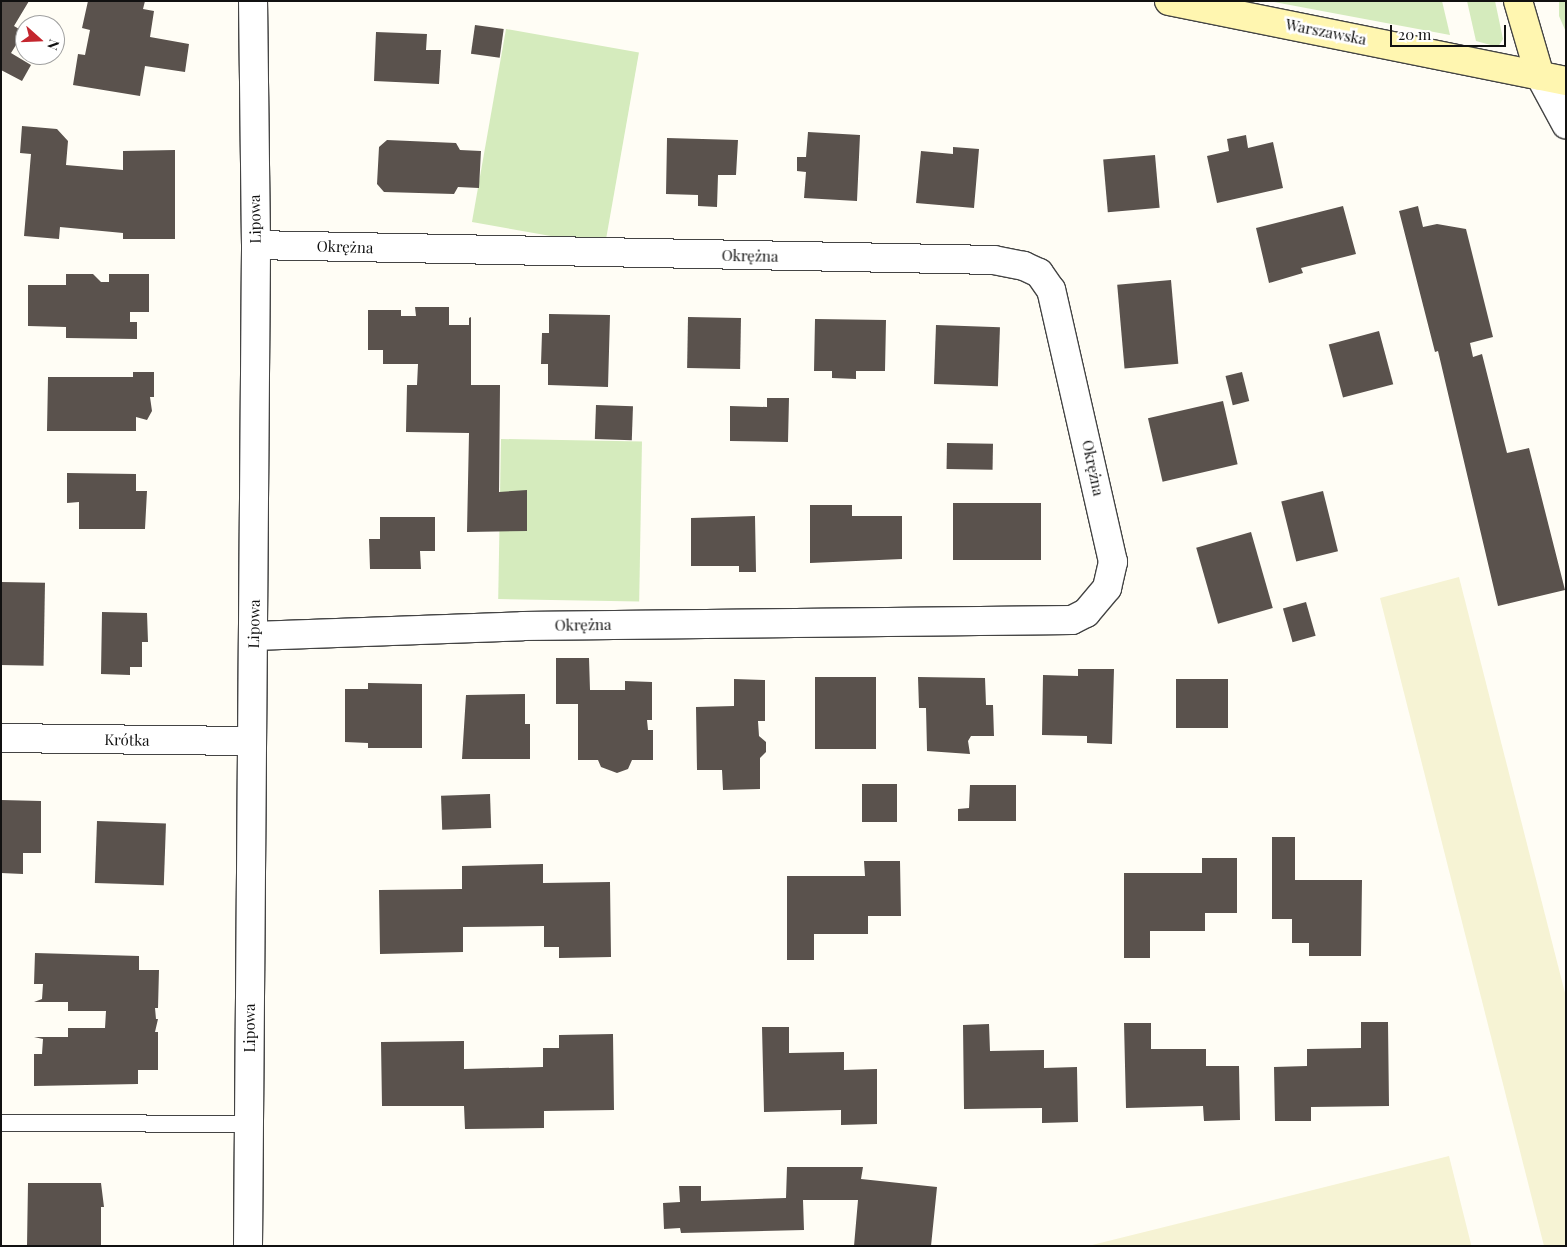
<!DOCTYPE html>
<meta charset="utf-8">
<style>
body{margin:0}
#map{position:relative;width:1567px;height:1247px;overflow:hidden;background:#fffdf5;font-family:"Playfair Display",serif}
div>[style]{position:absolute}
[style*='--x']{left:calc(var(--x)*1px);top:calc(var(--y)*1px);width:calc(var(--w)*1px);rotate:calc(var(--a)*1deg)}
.farmland>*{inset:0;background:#f6f3d4;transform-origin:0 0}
.green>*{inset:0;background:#d5ebbd;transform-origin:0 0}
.building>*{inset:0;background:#5a524d;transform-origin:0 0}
.roads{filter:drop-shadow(1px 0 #444) drop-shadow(-1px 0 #444) drop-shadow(0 1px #444) drop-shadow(0 -1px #444)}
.service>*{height:16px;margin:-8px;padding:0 8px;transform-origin:8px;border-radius:8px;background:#fff}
.minor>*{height:28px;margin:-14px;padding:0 14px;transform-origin:14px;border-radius:14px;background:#fff}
.tertiary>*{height:28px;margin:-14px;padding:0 14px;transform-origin:14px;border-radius:14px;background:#fff}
.secondary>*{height:28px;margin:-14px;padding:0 14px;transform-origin:14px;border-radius:14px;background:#fff6b0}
span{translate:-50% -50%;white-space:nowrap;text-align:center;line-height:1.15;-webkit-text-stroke:5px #fff;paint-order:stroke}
.street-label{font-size:15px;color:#111}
.frame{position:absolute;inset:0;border:2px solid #111;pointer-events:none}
.north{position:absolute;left:15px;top:15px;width:50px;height:50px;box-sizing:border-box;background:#fff;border:1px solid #a0a0a0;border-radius:50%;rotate:110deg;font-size:14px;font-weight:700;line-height:20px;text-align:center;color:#111}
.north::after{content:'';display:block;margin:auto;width:18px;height:22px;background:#c4262e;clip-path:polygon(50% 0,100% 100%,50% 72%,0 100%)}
.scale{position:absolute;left:1390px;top:25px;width:116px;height:22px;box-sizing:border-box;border:2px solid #111;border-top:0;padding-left:6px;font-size:15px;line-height:18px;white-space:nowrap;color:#111;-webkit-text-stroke:4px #fff;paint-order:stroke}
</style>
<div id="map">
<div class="farmland">
<div style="clip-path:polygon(1459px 577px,1566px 997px,1566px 1246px,1544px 1246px,1380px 598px)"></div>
<div style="left:1449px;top:1156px;width:93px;height:458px;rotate:76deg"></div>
</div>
<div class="green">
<div style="clip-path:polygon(1269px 1px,1442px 1px,1450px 35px)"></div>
<div style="clip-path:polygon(1467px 1px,1495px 1px,1503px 39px,1498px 47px,1476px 41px)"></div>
<div style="clip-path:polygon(1559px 1px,1566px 1px,1566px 32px,1559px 16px)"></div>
<div style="left:506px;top:29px;width:135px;height:196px;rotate:10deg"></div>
<div style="left:501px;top:439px;width:141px;height:160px;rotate:1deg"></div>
</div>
<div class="building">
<div style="clip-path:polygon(1px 1px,29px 1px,14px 26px,24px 32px,11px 53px,31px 65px,22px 81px,1px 70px)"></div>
<div style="clip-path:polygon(88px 1px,145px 1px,143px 9px,154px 11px,150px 37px,189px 44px,185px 72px,145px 66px,140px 96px,73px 85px,78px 54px,85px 55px,90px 30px,82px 28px)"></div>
<div style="left:475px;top:25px;width:29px;height:29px;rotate:8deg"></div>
<div style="clip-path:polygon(376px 32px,427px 34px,426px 50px,441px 50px,439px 84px,374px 81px)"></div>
<div style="clip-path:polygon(22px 126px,57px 129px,68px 141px,66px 165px,123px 170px,123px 151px,175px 150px,175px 239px,123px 239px,123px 233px,60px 227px,59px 239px,24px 236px,31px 154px,20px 153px)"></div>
<div style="clip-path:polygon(808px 132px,860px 135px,857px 201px,804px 198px,806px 172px,797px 171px,797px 157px,806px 157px)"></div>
<div style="clip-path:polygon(1246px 135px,1248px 148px,1273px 142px,1283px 188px,1217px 203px,1207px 156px,1229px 151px,1227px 139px)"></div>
<div style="clip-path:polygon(667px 138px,738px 140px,736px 175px,718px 175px,717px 207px,698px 206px,698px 195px,666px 194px)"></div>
<div style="clip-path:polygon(387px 140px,456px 143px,460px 150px,481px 151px,479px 188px,458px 187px,454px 194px,384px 192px,377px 184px,379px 147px)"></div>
<div style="clip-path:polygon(953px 147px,979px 149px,974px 208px,916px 203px,921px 151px,953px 154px)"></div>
<div style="left:1155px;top:155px;width:53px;height:52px;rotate:85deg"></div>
<div style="clip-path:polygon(1343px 206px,1356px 254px,1301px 268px,1303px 273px,1269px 283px,1256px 228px)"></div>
<div style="clip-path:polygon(1418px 206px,1423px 227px,1437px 224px,1466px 229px,1493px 337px,1470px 343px,1473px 357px,1482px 354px,1507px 453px,1529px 448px,1565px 590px,1498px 606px,1438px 351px,1435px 352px,1399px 211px)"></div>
<div style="clip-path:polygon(66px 274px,93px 274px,101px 282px,109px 282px,109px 274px,149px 274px,149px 312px,130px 312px,130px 322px,137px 322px,137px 339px,66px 338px,66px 327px,28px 326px,28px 285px,66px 285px)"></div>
<div style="left:1171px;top:280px;width:84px;height:54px;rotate:85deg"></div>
<div style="clip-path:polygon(415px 307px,449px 307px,449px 325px,469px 325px,469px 318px,471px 317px,471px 385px,500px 385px,499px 492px,527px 490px,527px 531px,467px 532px,469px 433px,406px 432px,407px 385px,417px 385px,418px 364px,383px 364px,383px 350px,368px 350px,368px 310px,401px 310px,401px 316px,416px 316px)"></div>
<div style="clip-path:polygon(549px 314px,610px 315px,608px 387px,548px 385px,548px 364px,541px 364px,542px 333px,549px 333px)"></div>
<div style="left:688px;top:317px;width:53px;height:51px;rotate:1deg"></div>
<div style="clip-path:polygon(815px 319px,886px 320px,885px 371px,856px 371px,856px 379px,832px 378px,832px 371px,814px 371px)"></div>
<div style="left:936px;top:325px;width:64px;height:59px;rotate:2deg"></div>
<div style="left:1379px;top:331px;width:55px;height:52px;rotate:75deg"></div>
<div style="clip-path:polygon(133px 372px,154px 372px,154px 397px,150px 397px,152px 411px,147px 420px,136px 417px,136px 431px,47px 431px,48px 377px,133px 377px)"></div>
<div style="left:1242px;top:372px;width:30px;height:17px;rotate:76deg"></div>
<div style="clip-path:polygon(767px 398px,789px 398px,788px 442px,730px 441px,730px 406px,767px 407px)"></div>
<div style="left:1223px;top:401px;width:65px;height:77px;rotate:77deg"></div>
<div style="left:596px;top:405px;width:37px;height:34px;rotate:2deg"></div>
<div style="left:947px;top:443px;width:46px;height:26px;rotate:1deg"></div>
<div style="clip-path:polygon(67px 473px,136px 474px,136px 491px,147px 491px,145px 529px,79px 529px,79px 502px,67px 503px)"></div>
<div style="left:1323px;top:491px;width:62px;height:43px;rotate:76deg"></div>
<div style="left:1041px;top:503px;width:57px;height:88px;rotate:90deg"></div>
<div style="clip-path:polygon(810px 505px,852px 505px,852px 516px,902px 516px,902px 559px,810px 563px)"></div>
<div style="clip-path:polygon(755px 516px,756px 572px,739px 572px,739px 566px,691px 566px,691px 518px)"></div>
<div style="clip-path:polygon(380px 517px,435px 517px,435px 551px,420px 551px,421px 569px,370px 569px,369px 539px,380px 539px)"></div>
<div style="left:1251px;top:532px;width:79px;height:57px;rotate:74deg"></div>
<div style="left:1px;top:582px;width:44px;height:83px;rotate:1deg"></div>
<div style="left:1306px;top:602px;width:35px;height:24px;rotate:74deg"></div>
<div style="clip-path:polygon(102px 612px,147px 613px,148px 642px,142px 642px,142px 667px,130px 667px,130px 675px,101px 674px)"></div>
<div style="clip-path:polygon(556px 658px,589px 658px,590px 690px,625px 690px,625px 681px,652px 682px,652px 720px,647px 720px,648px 730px,653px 730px,653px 760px,632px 760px,628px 769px,617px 773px,601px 767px,598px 760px,578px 760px,578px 704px,556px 704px)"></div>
<div style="clip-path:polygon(1078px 669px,1114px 669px,1112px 744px,1087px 743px,1087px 736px,1042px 735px,1043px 675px,1078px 676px)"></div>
<div style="left:815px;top:677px;width:61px;height:72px"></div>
<div style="clip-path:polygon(918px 677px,985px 678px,986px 705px,993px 705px,994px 736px,971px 736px,968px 741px,970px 754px,927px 751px,926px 708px,919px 708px)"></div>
<div style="clip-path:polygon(734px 679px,765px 680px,765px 721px,758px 721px,759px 736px,766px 742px,766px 752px,760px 758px,760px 789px,723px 790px,722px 770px,697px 770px,696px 707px,734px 706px)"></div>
<div style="left:1176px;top:679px;width:52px;height:49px"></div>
<div style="clip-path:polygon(368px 683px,422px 684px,422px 748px,368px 748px,368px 743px,345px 742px,345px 689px,368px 689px)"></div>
<div style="clip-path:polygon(525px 694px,525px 724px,530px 724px,530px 759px,462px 759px,466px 695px)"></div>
<div style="left:897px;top:784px;width:38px;height:35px;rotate:90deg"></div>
<div style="clip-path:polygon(970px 785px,1016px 785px,1016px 821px,958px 821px,958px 809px,969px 808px)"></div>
<div style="left:490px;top:794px;width:34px;height:49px;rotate:88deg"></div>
<div style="clip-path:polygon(1px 800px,41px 801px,41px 853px,23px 853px,23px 874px,1px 873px)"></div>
<div style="left:97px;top:821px;width:69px;height:62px;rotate:2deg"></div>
<div style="clip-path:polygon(1272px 837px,1295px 837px,1295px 880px,1362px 880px,1361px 956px,1309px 956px,1309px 943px,1292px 943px,1292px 919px,1272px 919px)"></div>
<div style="clip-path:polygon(1202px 858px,1237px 858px,1237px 913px,1205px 913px,1205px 931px,1150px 931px,1150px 958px,1124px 958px,1124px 873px,1202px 873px)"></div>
<div style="clip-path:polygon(864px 861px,900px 861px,901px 916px,868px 916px,868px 934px,814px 934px,814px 960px,787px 960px,787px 876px,865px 876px)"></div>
<div style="clip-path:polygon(543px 864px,543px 883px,610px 882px,611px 957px,559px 958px,559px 947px,544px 947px,544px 926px,463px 927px,463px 952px,380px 954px,379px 890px,462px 889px,462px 866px)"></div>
<div style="clip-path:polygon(35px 953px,139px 956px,139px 970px,159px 970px,158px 1008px,155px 1008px,156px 1019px,158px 1019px,155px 1032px,158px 1032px,158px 1070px,138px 1070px,138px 1084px,34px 1086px,34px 1054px,42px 1054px,43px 1039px,34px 1037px,68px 1037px,68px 1028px,105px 1028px,106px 1011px,68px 1011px,68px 1002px,34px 1002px,42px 999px,43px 984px,34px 984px)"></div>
<div style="clip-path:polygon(1361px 1022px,1388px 1022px,1389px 1106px,1311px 1107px,1311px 1121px,1275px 1121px,1274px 1067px,1307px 1066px,1307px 1049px,1361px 1048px)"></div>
<div style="clip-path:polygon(1124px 1023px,1151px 1023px,1151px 1049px,1206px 1049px,1206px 1066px,1239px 1066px,1240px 1120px,1204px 1121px,1203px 1106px,1126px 1108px)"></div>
<div style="clip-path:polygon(989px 1024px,990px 1051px,1044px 1050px,1044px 1068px,1077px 1067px,1078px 1122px,1042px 1123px,1042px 1108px,964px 1109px,963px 1025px)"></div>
<div style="clip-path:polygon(762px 1027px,789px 1027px,789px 1053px,844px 1052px,844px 1070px,877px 1069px,877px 1124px,841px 1125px,841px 1110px,764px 1112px)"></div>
<div style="clip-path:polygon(613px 1034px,614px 1110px,544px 1111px,544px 1128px,465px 1129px,464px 1106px,382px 1106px,381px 1042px,464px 1041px,464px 1069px,543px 1067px,543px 1048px,559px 1048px,559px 1035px)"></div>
<div style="clip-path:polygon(787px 1167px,863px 1167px,861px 1179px,937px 1187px,931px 1246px,854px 1246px,858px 1200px,803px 1200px,804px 1230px,681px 1233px,680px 1228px,664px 1229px,663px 1203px,680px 1202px,679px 1186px,701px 1186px,701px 1201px,786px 1198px)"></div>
<div style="clip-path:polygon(28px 1183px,101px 1183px,104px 1207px,101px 1207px,101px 1246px,27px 1246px)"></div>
</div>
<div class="roads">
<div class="service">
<div style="--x:1;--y:1123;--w:248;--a:0.2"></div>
</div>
<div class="minor">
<div style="--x:1540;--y:76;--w:55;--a:61.6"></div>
<div style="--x:254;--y:636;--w:269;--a:-2.1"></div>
<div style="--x:523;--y:626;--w:549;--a:-0.63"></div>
<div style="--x:1072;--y:620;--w:16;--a:-27"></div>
<div style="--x:1086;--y:613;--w:33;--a:-50"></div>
<div style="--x:1107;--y:588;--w:27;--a:-77"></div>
<div style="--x:1113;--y:562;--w:279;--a:-102.8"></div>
<div style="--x:1051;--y:290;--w:21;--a:-125"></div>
<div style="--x:1039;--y:273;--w:17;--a:-155"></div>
<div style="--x:1024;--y:266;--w:31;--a:-169"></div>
<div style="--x:994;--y:260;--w:738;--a:-178.84"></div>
<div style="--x:1;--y:738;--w:251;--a:0.7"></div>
</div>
<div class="tertiary">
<div style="--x:248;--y:1246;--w:1001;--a:-89.54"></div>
<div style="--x:256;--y:245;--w:244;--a:-90.7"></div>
</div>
<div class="secondary">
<div style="--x:1169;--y:1;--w:405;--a:11.4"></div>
<div style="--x:1518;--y:1;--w:78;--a:73.7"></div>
</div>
</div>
<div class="street-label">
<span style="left:1326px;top:32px;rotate:11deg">Warszawska</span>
<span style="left:255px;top:219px;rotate:-91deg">Lipowa</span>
<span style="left:345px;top:247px;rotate:2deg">Okrężna</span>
<span style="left:750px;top:256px;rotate:1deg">Okrężna</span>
<span style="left:1093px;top:468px;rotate:78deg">Okrężna</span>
<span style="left:254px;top:624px;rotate:-89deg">Lipowa</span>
<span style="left:583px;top:625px;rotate:-1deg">Okrężna</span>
<span style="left:127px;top:740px;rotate:1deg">Krótka</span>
<span style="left:250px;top:1028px;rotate:-90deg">Lipowa</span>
</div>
<div class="frame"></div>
<div class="north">N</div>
<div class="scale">20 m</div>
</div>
